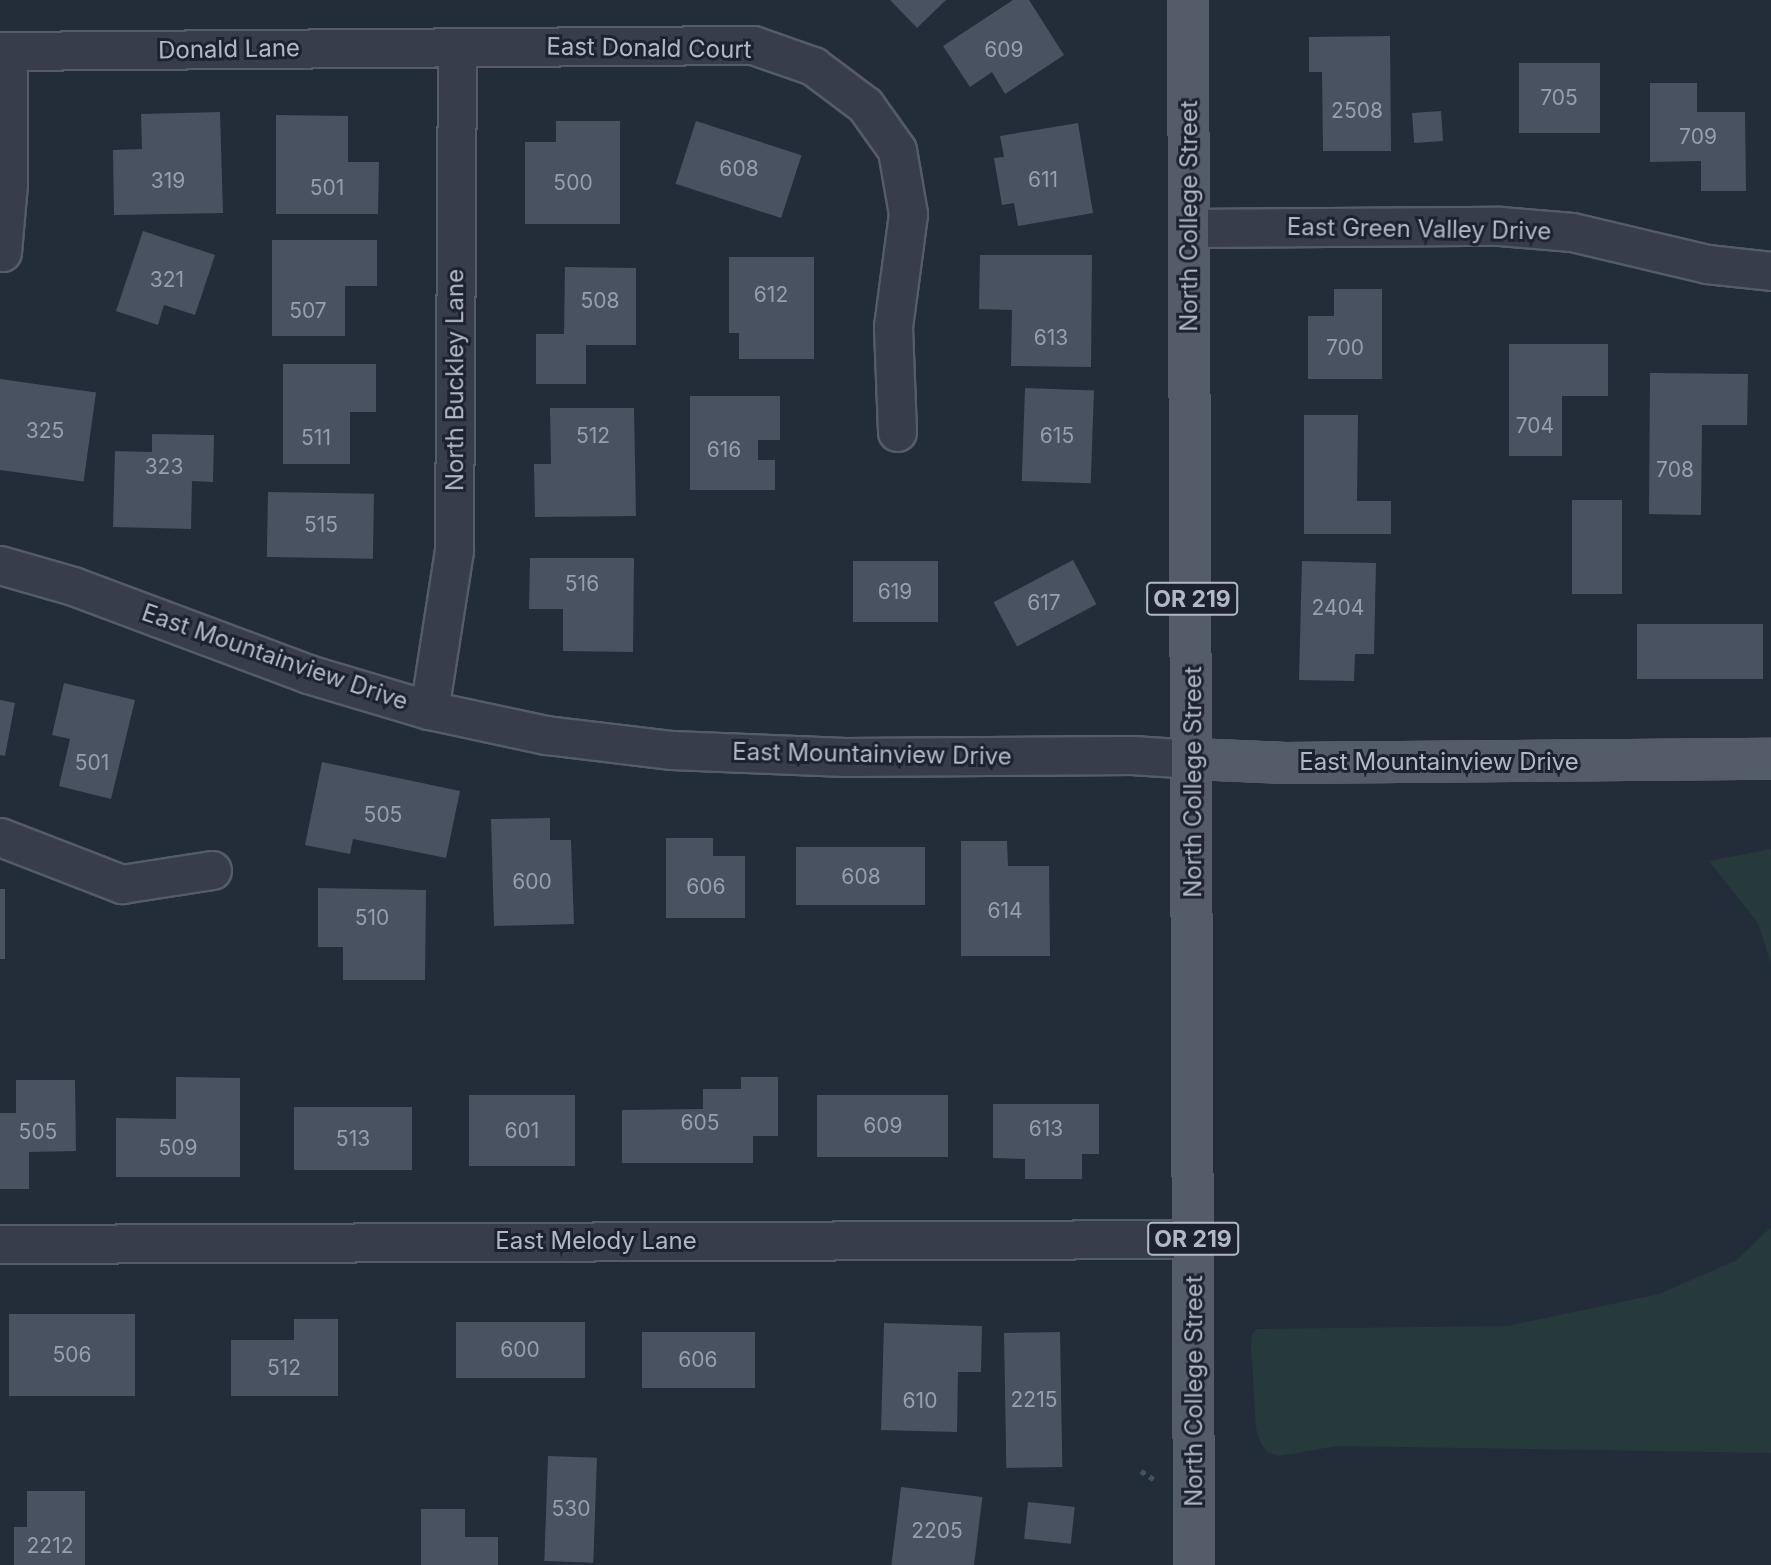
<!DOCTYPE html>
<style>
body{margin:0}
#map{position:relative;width:1771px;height:1565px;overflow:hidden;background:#232c39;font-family:Inter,sans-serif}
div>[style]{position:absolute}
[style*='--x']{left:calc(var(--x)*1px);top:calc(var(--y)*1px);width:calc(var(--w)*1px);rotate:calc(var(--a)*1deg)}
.green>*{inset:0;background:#26393b}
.building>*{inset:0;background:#495261;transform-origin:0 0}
.path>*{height:4.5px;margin-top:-2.25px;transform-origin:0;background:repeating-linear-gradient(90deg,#435457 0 5px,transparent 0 10px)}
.roads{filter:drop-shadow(2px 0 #555b67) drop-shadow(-2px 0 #555b67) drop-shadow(0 2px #555b67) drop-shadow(0 -2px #555b67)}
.minor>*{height:37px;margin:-18.5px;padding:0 18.5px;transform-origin:18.5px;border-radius:18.5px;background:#373e49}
.major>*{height:38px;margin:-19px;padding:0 19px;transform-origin:19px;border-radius:19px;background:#555c69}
span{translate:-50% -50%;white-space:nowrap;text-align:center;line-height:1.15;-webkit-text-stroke:6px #1c232e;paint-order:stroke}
.number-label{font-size:21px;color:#989eac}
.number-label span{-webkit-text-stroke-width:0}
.shield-label span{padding:2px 5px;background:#1c232e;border:2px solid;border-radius:5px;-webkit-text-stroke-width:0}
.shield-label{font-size:23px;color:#b2b8c5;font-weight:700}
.street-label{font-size:24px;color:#b2b8c5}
</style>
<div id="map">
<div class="green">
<div style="clip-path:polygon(1771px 849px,1771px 964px,1758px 923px,1709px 861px)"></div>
<div style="clip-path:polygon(1771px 1227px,1771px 1453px,1338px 1446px,1279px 1456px,1267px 1452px,1261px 1444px,1256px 1429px,1251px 1346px,1252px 1334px,1257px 1329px,1507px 1326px,1659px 1294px,1737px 1260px)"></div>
</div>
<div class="building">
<div style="clip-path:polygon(890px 0,946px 0,917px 28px)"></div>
<div style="clip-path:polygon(1013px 0,1029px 0,1064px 55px,1005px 94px,992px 72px,970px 87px,943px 46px)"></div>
<div style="clip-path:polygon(1390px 36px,1391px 151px,1323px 151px,1322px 72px,1309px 72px,1309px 37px)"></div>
<div style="left:1519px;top:63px;width:81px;height:70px"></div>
<div style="clip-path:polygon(1650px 83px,1697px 83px,1697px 112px,1745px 112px,1746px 191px,1701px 191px,1701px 161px,1650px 162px)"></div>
<div style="left:1441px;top:111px;width:30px;height:29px;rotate:86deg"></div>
<div style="clip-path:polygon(220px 112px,223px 213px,114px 215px,113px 150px,142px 149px,141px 114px)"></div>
<div style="clip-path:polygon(276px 115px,348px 116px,348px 162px,379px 162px,378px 214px,276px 214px)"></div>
<div style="clip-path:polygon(556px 121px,620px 121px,620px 224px,525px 224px,525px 142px,556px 142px)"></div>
<div style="left:696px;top:121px;width:111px;height:66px;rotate:18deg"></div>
<div style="clip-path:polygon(1078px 123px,1093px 213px,1018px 226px,1014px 203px,1002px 205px,994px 158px,1004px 157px,1000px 136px)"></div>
<div style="clip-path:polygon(143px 231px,215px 255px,195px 315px,164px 305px,158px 325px,116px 311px)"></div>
<div style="clip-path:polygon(272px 240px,377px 240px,377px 286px,345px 286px,345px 336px,272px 336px)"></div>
<div style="clip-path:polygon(980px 255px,1092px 255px,1091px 367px,1011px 366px,1012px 310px,979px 309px)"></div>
<div style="clip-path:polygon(729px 257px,814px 257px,814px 359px,739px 359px,739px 333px,729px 333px)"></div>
<div style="clip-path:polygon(565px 267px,636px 268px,636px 345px,586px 345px,586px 384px,536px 384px,536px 334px,564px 334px)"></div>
<div style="clip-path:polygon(1334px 289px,1382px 289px,1382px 379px,1308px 379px,1308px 316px,1334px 316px)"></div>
<div style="clip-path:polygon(1509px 344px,1608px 344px,1608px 396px,1562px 396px,1562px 456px,1509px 456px)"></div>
<div style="clip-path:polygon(283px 364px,376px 364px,376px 412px,350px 412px,350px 464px,283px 464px)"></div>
<div style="clip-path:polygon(1650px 373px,1748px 374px,1747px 425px,1702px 425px,1701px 515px,1649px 514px)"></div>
<div style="left:0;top:379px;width:97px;height:90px;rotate:8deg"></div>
<div style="left:1025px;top:388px;width:69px;height:93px;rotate:2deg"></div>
<div style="clip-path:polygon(690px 396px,780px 396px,780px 440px,758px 440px,758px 460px,775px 460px,775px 490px,690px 490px)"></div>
<div style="clip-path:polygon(550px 408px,634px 408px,636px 516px,535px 517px,534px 464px,551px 464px)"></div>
<div style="clip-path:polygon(1304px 415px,1358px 415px,1357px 501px,1391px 501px,1391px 534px,1304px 534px)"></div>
<div style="clip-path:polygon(152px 434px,214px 435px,213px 482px,192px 481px,191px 529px,113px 527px,115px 451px,152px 452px)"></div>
<div style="left:268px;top:492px;width:106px;height:65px;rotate:1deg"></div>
<div style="left:1572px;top:500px;width:50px;height:94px"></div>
<div style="clip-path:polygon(530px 558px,634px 558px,633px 652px,563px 651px,563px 609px,529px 609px)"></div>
<div style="left:1073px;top:560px;width:50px;height:90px;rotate:62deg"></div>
<div style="left:853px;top:561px;width:85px;height:61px"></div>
<div style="clip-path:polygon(1302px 561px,1376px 563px,1374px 654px,1355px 654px,1354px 681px,1299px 680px)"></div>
<div style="left:1637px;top:624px;width:126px;height:55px"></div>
<div style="clip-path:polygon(64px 683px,135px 700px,111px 799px,59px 786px,70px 739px,52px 735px)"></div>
<div style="clip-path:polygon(0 700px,15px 703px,5px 756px,0 755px)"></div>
<div style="clip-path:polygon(322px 762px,460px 791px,446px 858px,353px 839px,350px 854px,305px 845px)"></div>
<div style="clip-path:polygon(550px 818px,550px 840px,571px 840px,574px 924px,494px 926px,491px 819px)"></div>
<div style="clip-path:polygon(666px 838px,713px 838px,713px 856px,745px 856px,745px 918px,666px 918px)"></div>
<div style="clip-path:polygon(961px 841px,1007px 841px,1008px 866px,1049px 866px,1050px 956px,961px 956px)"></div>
<div style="left:925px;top:847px;width:58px;height:129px;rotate:90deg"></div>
<div style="clip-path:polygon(318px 888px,426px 890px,425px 980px,343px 980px,343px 947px,318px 947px)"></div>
<div style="left:0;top:889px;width:5px;height:70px"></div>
<div style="clip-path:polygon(176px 1077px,240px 1078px,240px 1177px,116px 1177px,116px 1118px,176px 1119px)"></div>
<div style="clip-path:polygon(741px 1077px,778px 1077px,778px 1136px,753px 1136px,753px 1163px,622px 1163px,622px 1110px,703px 1109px,703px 1089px,741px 1089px)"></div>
<div style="clip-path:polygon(16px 1080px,75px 1080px,76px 1151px,29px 1152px,29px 1189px,0 1189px,0 1113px,16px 1113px)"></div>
<div style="left:469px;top:1095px;width:106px;height:71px"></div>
<div style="left:817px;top:1095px;width:131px;height:62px"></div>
<div style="clip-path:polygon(993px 1104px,1099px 1104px,1099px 1154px,1082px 1154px,1082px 1179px,1025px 1179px,1025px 1159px,993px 1158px)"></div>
<div style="left:294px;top:1107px;width:118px;height:63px"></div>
<div style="left:9px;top:1314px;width:126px;height:82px"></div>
<div style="clip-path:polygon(294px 1319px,338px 1319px,338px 1396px,231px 1396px,231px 1340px,294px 1340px)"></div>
<div style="left:456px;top:1322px;width:129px;height:56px"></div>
<div style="clip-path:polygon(884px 1323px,982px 1326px,981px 1372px,958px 1372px,957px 1432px,881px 1430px)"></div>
<div style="left:642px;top:1332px;width:113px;height:56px"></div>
<div style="left:1060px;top:1332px;width:135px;height:56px;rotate:89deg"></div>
<div style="left:548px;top:1456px;width:49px;height:105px;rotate:2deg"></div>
<div style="left:901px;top:1487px;width:82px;height:79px;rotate:7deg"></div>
<div style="clip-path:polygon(27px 1491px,85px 1491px,85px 1565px,14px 1565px,14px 1527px,27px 1527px)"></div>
<div style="left:1028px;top:1502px;width:47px;height:37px;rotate:6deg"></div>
<div style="clip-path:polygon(421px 1509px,465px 1509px,465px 1537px,498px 1537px,498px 1565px,421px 1565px)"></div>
</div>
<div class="path">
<div style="--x:1141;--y:1471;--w:17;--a:33"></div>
</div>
<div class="roads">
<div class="minor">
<div style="--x:0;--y:51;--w:753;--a:-0.46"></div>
<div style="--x:753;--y:45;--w:64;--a:19.3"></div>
<div style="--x:813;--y:66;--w:65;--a:36.9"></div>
<div style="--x:865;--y:105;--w:55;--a:54.6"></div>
<div style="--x:897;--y:150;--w:65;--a:80.2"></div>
<div style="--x:908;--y:214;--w:114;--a:97.6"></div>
<div style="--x:893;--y:327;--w:105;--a:87.8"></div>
<div style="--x:1189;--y:228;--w:311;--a:-0.4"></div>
<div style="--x:1500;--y:226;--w:72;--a:4.8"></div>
<div style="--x:1572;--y:232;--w:139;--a:13.3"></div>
<div style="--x:1707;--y:264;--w:64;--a:6.2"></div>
<div style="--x:2;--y:252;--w:68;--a:-85"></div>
<div style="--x:8;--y:184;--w:133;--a:-90"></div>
<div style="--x:0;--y:565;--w:76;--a:16"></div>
<div style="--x:73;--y:586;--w:251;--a:20.5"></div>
<div style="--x:308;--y:674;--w:126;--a:16.6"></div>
<div style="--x:429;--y:710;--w:120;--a:12.1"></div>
<div style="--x:546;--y:735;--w:127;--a:6.8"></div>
<div style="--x:672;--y:750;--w:173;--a:2.3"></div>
<div style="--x:845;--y:757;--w:287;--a:-0.4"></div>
<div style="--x:1132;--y:755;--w:61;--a:3.8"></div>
<div style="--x:429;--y:710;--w:161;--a:-81.1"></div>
<div style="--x:454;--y:551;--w:504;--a:-89.66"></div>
<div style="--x:0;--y:837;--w:131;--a:21.1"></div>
<div style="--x:122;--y:884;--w:91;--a:-8.8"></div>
<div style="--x:0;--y:1244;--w:1193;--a:-0.24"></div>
</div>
<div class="major">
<div style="--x:1188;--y:0;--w:1565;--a:89.78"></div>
<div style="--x:1193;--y:759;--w:93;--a:2.5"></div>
<div style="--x:1286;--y:763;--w:485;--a:-0.5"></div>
</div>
</div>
<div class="number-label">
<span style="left:1004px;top:50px">609</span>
<span style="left:1559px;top:98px">705</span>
<span style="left:1357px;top:111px">2508</span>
<span style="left:1698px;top:137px">709</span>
<span style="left:739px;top:169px">608</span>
<span style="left:1043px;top:180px">611</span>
<span style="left:168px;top:181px">319</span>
<span style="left:573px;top:183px">500</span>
<span style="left:327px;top:188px">501</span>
<span style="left:167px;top:280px">321</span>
<span style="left:771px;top:295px">612</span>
<span style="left:600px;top:301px">508</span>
<span style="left:308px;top:311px">507</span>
<span style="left:1051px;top:338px">613</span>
<span style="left:1345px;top:348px">700</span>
<span style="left:1535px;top:426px">704</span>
<span style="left:45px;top:431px">325</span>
<span style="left:593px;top:436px">512</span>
<span style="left:1057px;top:436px">615</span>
<span style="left:316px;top:438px">511</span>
<span style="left:724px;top:450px">616</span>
<span style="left:164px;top:467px">323</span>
<span style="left:1675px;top:470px">708</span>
<span style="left:321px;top:525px">515</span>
<span style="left:582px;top:584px">516</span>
<span style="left:895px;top:592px">619</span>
<span style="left:1044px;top:603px">617</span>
<span style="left:1338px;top:608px">2404</span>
<span style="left:92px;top:763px">501</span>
<span style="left:383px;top:815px">505</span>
<span style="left:861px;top:877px">608</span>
<span style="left:532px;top:882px">600</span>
<span style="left:706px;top:887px">606</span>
<span style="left:1005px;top:911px">614</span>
<span style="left:372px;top:918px">510</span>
<span style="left:700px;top:1123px">605</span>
<span style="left:883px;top:1126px">609</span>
<span style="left:1046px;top:1129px">613</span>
<span style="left:522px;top:1131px">601</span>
<span style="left:38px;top:1132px">505</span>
<span style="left:353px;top:1139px">513</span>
<span style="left:178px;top:1148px">509</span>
<span style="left:520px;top:1350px">600</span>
<span style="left:72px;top:1355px">506</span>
<span style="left:698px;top:1360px">606</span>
<span style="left:284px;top:1368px">512</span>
<span style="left:1034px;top:1400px">2215</span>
<span style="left:920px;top:1401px">610</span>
<span style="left:571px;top:1509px">530</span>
<span style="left:937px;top:1531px">2205</span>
<span style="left:50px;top:1546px">2212</span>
</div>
<div class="shield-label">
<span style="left:1192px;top:599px">OR 219</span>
<span style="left:1193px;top:1239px">OR 219</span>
</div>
<div class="street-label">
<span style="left:649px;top:48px;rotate:1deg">East Donald Court</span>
<span style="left:229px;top:49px;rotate:-1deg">Donald Lane</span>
<span style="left:1189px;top:216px;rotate:-90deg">North College Street</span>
<span style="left:1419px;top:229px;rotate:1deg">East Green Valley Drive</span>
<span style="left:455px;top:380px;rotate:-90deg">North Buckley Lane</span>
<span style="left:275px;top:657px;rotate:19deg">East Mountainview Drive</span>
<span style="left:872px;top:754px;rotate:1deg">East Mountainview Drive</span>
<span style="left:1439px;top:762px">East Mountainview Drive</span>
<span style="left:1193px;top:782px;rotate:-90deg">North College Street</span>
<span style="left:596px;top:1241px">East Melody Lane</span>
<span style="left:1194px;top:1391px;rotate:-90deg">North College Street</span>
</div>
</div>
